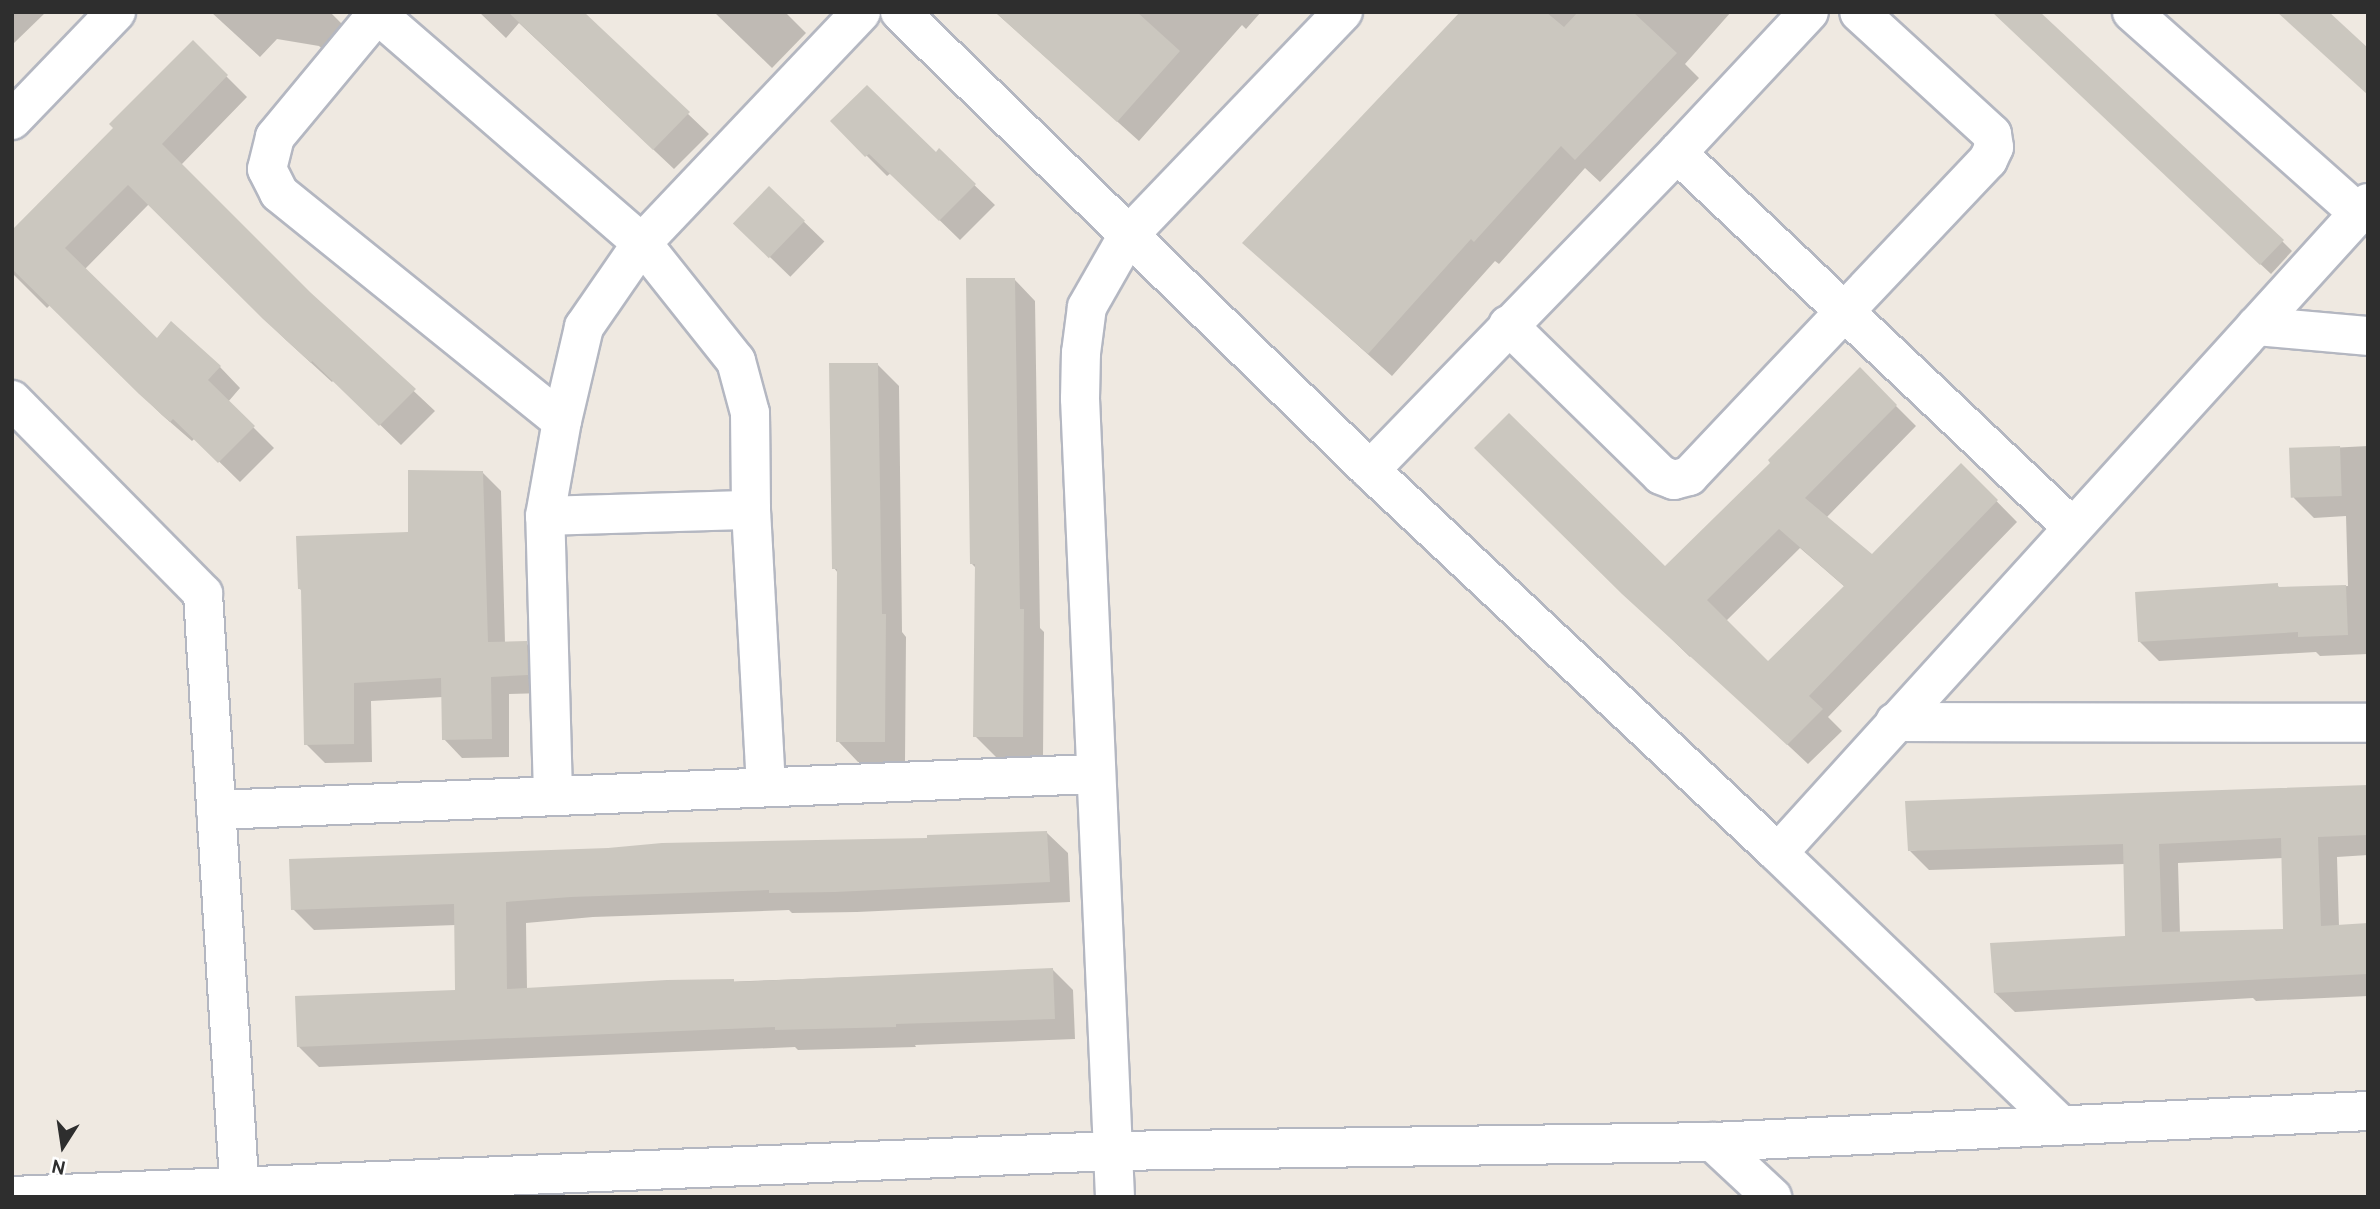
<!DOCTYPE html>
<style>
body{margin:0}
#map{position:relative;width:2380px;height:1209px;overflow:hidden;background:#efe9e1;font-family:Cabin,sans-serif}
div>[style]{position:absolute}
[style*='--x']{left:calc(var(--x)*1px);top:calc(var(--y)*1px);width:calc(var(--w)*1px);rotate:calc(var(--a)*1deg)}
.shadow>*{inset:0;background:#0003;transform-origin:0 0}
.building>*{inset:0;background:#cbc7bf;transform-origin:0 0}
.roads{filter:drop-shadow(2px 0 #b4b7c1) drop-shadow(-2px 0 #b4b7c1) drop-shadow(0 2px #b4b7c1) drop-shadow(0 -2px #b4b7c1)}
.minor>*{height:38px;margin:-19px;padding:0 19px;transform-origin:19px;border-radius:19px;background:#fff}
span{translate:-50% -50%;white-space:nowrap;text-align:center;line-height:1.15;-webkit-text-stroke:5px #fff;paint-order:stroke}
.frame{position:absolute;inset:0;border:14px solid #2e2e2e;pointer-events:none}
.north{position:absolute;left:28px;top:1111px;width:70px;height:70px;-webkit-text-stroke:5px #fff;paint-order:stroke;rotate:192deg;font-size:19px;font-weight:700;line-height:28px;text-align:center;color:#2e2e2e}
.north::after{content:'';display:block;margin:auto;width:24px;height:32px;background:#2e2e2e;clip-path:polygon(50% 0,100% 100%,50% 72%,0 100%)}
</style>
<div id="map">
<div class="shadow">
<div style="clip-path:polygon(12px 12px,46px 12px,12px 45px)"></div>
<div style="clip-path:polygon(211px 12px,330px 12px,345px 27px,342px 67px,319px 46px,277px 39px,260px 57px)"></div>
<div style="clip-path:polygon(479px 12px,581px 12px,709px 134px,674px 169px,519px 23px,506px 38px)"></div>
<div style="clip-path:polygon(714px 12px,785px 12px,806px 33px,772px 68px)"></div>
<div style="clip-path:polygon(995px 12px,1261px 12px,1246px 29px,1242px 25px,1139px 141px)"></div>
<div style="clip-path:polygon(1463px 12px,1731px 12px,1685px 64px,1699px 78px,1600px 182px,1585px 168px,1499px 264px,1495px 261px,1392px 376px,1244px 243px)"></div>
<div style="clip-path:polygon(1993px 12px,2282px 241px,2292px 251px,2271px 274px)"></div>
<div style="clip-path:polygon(193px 43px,247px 97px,181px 165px,309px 293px,435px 411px,401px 445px,334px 380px,332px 382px,286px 340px,149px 204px,85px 269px,157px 340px,220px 367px,240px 388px,228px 402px,274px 448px,240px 482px,195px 438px,192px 441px,162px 415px,50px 305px,47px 308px,12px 273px,12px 232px,115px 129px)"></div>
<div style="clip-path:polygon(832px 121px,936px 155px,939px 151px,995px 205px,960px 240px,891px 173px,887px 176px)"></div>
<div style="left:769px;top:188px;width:77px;height:49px;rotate:44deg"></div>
<div style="clip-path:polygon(1015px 280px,1035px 301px,1040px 628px,1044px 632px,1043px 757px,996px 757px,975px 736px,977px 569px,972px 564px)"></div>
<div style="clip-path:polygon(878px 365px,899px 386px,902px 632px,906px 637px,905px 762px,858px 762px,838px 741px,838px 573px,834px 568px)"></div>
<div style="clip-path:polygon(evenodd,1860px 370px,1916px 426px,1826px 518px,1872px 556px,1961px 465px,2017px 522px,1828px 717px,1842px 731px,1808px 764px,1692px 655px,1690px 657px,1496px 468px,1665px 569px,1773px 463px,1860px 370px,1800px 548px,1845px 587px,1768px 663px,1726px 621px,1800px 548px)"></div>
<div style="clip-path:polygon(2368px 446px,2368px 654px,2320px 656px,2316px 652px,2159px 661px,2139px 641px,2277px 585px,2281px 589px,2348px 586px,2346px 516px,2314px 518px,2294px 498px,2291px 450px)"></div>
<div style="clip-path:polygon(482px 472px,501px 491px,505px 643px,526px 643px,544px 661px,545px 693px,509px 694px,509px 757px,462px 758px,444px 739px,443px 697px,371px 701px,372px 762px,325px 763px,306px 744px,303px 592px,299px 588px,410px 534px)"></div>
<div style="clip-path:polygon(evenodd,2368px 786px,2368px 855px,2337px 857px,2339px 927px,2368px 927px,2368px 996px,2256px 1001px,2253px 998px,2015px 1012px,1995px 993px,2127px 937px,2125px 864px,1929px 870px,1910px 851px,2368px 786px,2283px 858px,2285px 931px,2180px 934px,2178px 863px,2283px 858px)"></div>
<div style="clip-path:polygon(1047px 833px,1068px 853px,1070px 902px,857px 912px,792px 913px,789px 910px,593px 917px,526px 923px,527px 989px,1053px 970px,1073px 990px,1075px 1039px,915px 1045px,916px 1047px,798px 1050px,795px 1047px,319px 1067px,298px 1046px,457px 992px,456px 925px,314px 930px,293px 909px,929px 840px)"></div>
</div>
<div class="building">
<div style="clip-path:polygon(508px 12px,584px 12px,690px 112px,653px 150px)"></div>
<div style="clip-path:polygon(995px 12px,1137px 12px,1180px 51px,1117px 122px)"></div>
<div style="clip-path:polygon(1460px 12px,1546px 12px,1564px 27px,1578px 12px,1633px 12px,1677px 53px,1575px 160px,1561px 146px,1474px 242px,1471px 239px,1368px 354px,1242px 243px)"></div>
<div style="clip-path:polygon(1992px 12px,2040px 12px,2284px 240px,2260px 265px)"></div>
<div style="clip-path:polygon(2277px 12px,2329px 12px,2368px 48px,2368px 95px)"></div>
<div style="clip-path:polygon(193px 40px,228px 75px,162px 144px,310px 292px,416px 389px,379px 426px,312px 361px,311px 363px,263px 319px,128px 185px,65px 248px,157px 338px,171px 321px,221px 366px,208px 380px,255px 426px,218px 463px,173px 419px,170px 422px,139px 394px,12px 269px,12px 230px,113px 128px,109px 124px)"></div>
<div style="clip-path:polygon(867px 85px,936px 152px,939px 148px,976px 184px,939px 221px,869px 154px,865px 157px,830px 121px)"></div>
<div style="left:769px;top:186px;width:50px;height:52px;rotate:44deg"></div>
<div style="clip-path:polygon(966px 278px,1015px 278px,1020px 609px,1024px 609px,1023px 737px,973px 737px,975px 564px,970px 564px)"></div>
<div style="clip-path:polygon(829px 363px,878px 363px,882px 614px,886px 614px,885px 742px,836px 742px,837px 569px,832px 569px)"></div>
<div style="clip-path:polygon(evenodd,1860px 367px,1897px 405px,1805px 498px,1872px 554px,1961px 463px,1998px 500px,1809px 696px,1823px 709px,1787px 745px,1622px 594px,1474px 448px,1509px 413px,1665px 566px,1770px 463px,1768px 460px,1860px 367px,1779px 529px,1844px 586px,1768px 661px,1707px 600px,1779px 529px)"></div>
<div style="left:2340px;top:446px;width:50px;height:51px;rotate:88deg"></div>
<div style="clip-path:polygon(408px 470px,483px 471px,488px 642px,527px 641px,528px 675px,491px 677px,492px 739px,442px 740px,441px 678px,354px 683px,354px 744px,304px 745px,301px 589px,298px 589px,296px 536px,408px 532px)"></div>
<div style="clip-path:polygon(2278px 583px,2278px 587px,2346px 585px,2348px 635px,2298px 637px,2298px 632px,2138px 642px,2135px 592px)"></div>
<div style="clip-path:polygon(evenodd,2368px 785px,2368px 835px,2318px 837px,2321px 926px,2368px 923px,2368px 974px,1994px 993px,1990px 943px,2125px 936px,2123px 844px,1908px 851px,1905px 801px,2368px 785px,2281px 838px,2283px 929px,2162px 932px,2159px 844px,2281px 838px)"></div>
<div style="clip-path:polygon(1047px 831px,1050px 882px,835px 892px,769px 893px,769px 890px,571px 897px,506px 902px,507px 989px,667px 980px,734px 979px,734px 982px,1053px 968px,1055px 1019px,896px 1024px,896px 1027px,775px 1030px,775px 1027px,297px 1047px,295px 996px,455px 990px,454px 904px,291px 910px,289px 859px,608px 848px,662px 843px,927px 838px,927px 835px)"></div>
</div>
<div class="roads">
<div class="minor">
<div style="--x:375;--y:12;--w:353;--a:40.9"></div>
<div style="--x:642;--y:243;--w:151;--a:51.5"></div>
<div style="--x:736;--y:361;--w:54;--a:74.9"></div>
<div style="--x:750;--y:413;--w:97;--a:89.4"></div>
<div style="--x:751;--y:510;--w:277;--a:86.9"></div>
<div style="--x:900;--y:12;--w:656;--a:44.26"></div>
<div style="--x:1370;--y:470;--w:560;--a:43.19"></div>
<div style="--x:1778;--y:853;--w:391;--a:43.9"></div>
<div style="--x:2132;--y:12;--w:302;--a:41.6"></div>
<div style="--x:377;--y:14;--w:160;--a:129.7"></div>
<div style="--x:275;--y:137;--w:33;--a:104"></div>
<div style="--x:267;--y:169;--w:27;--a:63"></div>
<div style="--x:279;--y:193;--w:363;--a:38.9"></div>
<div style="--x:12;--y:120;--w:150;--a:-46.1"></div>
<div style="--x:1677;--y:153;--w:544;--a:43.44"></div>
<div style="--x:1508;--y:325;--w:214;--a:44.4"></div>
<div style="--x:1661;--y:475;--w:14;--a:21"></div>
<div style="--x:1674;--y:480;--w:16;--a:-15"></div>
<div style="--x:1689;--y:476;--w:435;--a:-46.6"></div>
<div style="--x:1988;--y:160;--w:14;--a:-65"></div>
<div style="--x:1994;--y:147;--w:13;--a:-99"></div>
<div style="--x:1992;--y:134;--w:180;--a:-137.5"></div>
<div style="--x:2256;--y:326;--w:112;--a:5.1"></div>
<div style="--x:12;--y:400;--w:272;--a:45.4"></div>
<div style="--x:203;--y:594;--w:604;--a:86.49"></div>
<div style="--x:1370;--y:470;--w:441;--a:-45.9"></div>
<div style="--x:1677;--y:153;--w:193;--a:-46.9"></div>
<div style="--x:545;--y:516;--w:206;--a:-1.7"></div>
<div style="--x:1895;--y:722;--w:473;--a:0.1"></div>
<div style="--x:553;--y:794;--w:278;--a:-91.6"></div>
<div style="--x:545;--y:516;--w:97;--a:-79.9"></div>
<div style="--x:562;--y:421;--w:97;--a:-76.8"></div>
<div style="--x:584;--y:327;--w:102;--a:-55.4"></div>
<div style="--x:642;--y:243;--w:318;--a:-46.5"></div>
<div style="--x:216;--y:810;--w:880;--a:-2.35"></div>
<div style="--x:1778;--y:853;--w:878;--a:-47.77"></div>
<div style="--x:1713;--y:1142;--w:81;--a:43"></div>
<div style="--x:12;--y:1196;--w:1102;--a:-2.34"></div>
<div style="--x:1113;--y:1151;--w:600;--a:-0.86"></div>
<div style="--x:1713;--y:1142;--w:656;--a:-2.71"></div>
<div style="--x:1115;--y:1197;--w:799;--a:-92.51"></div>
<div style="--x:1080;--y:399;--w:46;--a:-88.8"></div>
<div style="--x:1081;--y:353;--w:46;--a:-82.6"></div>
<div style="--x:1087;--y:307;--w:81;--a:-60.3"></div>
<div style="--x:1127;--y:237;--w:312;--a:-46.2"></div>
</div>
</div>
<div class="frame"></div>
<div class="north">N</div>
</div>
